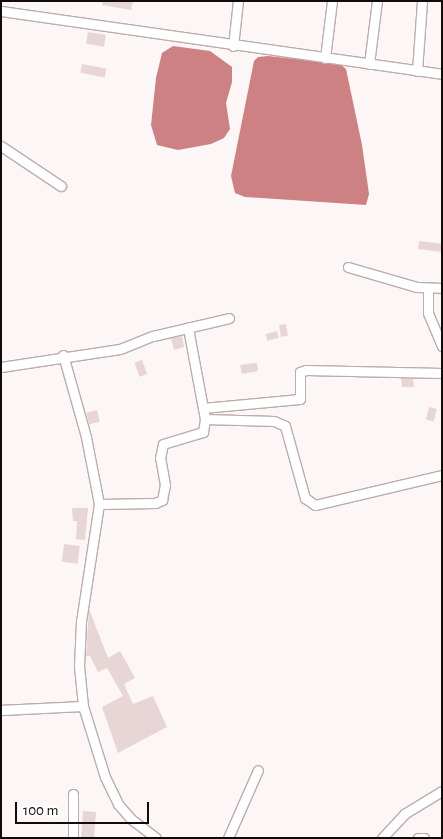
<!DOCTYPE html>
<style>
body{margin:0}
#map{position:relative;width:443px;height:839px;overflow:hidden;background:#fdf6f6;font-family:"Alegreya Sans",sans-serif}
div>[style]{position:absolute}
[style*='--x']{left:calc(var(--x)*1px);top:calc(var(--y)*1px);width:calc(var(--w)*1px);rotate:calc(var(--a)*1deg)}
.water>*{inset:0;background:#cd8182}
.building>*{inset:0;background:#e8d6d6;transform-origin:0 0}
.roads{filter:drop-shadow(1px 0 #bdacac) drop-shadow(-1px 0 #bdacac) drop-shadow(0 1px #bdacac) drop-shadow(0 -1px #bdacac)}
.minor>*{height:9px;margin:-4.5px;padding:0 4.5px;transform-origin:4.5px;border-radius:4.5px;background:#fff}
span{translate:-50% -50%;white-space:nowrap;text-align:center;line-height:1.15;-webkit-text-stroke:5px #fff;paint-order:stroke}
.frame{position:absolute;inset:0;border:2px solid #110b0b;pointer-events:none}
.scale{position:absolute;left:15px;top:802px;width:134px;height:22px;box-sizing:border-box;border:2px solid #110b0b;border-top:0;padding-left:6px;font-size:15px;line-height:18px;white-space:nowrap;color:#110b0b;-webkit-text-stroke:4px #fff;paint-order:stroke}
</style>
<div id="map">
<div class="water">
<div style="clip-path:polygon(173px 46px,210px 51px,232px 67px,232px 82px,226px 103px,230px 129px,224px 138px,211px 144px,178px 150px,157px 145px,151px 125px,156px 78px,162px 53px)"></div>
<div style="clip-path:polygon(268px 56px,340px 64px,346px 69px,362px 145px,369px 194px,366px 205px,245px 197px,235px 193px,231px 176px,254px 61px,258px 57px)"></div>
</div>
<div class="building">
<div style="clip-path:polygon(103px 1px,133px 1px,131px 10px,102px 5px)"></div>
<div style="left:88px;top:32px;width:18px;height:12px;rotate:9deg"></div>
<div style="left:82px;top:64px;width:25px;height:9px;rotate:11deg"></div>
<div style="left:419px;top:241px;width:23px;height:8px;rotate:7deg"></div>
<div style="left:286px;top:324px;width:12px;height:7px;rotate:81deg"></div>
<div style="left:277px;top:331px;width:7px;height:12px;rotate:74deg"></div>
<div style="clip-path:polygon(182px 336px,184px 347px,174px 350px,171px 338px)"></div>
<div style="left:142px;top:360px;width:15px;height:8px;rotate:70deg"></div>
<div style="clip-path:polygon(257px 363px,258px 371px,242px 374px,240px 365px)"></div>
<div style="clip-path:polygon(401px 378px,413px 379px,414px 387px,402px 387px)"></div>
<div style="left:429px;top:407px;width:8px;height:13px;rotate:14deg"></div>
<div style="left:97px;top:410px;width:12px;height:11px;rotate:76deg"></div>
<div style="clip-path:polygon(72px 508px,88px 508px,85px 540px,76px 539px,77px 521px,73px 521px)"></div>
<div style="left:64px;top:544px;width:16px;height:18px;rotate:7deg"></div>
<div style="clip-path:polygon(89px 609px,108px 658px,120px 651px,135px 678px,124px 684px,133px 704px,153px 696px,167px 727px,118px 753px,102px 707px,123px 696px,107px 668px,98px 672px,90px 656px,86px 656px)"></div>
<div style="left:83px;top:811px;width:13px;height:27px;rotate:4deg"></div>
</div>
<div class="roads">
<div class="minor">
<div style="--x:1;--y:11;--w:445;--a:8.1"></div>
<div style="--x:233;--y:46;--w:45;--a:-83.7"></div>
<div style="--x:325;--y:58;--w:57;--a:-83"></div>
<div style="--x:369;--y:64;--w:64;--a:-82.8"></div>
<div style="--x:417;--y:71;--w:70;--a:-85.9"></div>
<div style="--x:1;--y:146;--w:72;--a:33.7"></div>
<div style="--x:348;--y:267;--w:72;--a:16.2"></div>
<div style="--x:417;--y:287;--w:25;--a:2"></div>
<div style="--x:428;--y:289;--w:24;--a:90"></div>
<div style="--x:428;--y:313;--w:36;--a:67"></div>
<div style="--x:63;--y:355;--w:85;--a:74.3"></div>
<div style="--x:86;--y:437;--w:68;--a:79"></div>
<div style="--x:99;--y:504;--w:118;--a:98.7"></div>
<div style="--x:81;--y:621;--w:45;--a:92.5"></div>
<div style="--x:79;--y:666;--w:40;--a:84.3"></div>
<div style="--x:83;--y:706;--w:74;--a:72.8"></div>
<div style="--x:105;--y:777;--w:30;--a:64"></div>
<div style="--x:118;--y:804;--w:20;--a:49"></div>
<div style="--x:131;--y:819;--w:31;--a:37"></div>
<div style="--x:1;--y:367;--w:120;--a:-8.6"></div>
<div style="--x:120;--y:349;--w:35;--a:-22"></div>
<div style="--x:153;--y:336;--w:78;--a:-13.3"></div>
<div style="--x:203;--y:408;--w:97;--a:-5.3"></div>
<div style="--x:300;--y:399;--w:27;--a:-90"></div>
<div style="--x:300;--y:372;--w:6;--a:-18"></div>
<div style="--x:306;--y:370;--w:136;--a:1.3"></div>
<div style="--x:205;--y:419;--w:69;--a:1.7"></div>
<div style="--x:274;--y:421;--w:12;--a:24"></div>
<div style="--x:285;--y:426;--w:75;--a:74.5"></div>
<div style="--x:305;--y:498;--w:12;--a:35"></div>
<div style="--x:315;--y:505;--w:130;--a:-13.3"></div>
<div style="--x:99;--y:504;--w:56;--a:-1"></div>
<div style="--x:155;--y:503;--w:8;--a:-23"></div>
<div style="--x:162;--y:500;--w:15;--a:-79"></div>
<div style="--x:165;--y:485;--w:27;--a:-100"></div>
<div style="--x:160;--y:458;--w:14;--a:-78"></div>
<div style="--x:163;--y:444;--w:42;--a:-16.7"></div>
<div style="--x:203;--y:432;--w:13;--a:-81"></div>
<div style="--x:205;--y:419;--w:93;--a:-100.6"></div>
<div style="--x:1;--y:710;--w:82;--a:-2.8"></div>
<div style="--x:73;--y:838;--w:44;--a:-90"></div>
<div style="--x:228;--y:838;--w:74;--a:-66.2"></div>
<div style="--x:382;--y:838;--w:33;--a:-47"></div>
<div style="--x:404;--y:814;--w:44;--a:-31.2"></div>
<div style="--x:418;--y:838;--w:6;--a:0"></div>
</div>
</div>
<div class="frame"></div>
<div class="scale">100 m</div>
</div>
